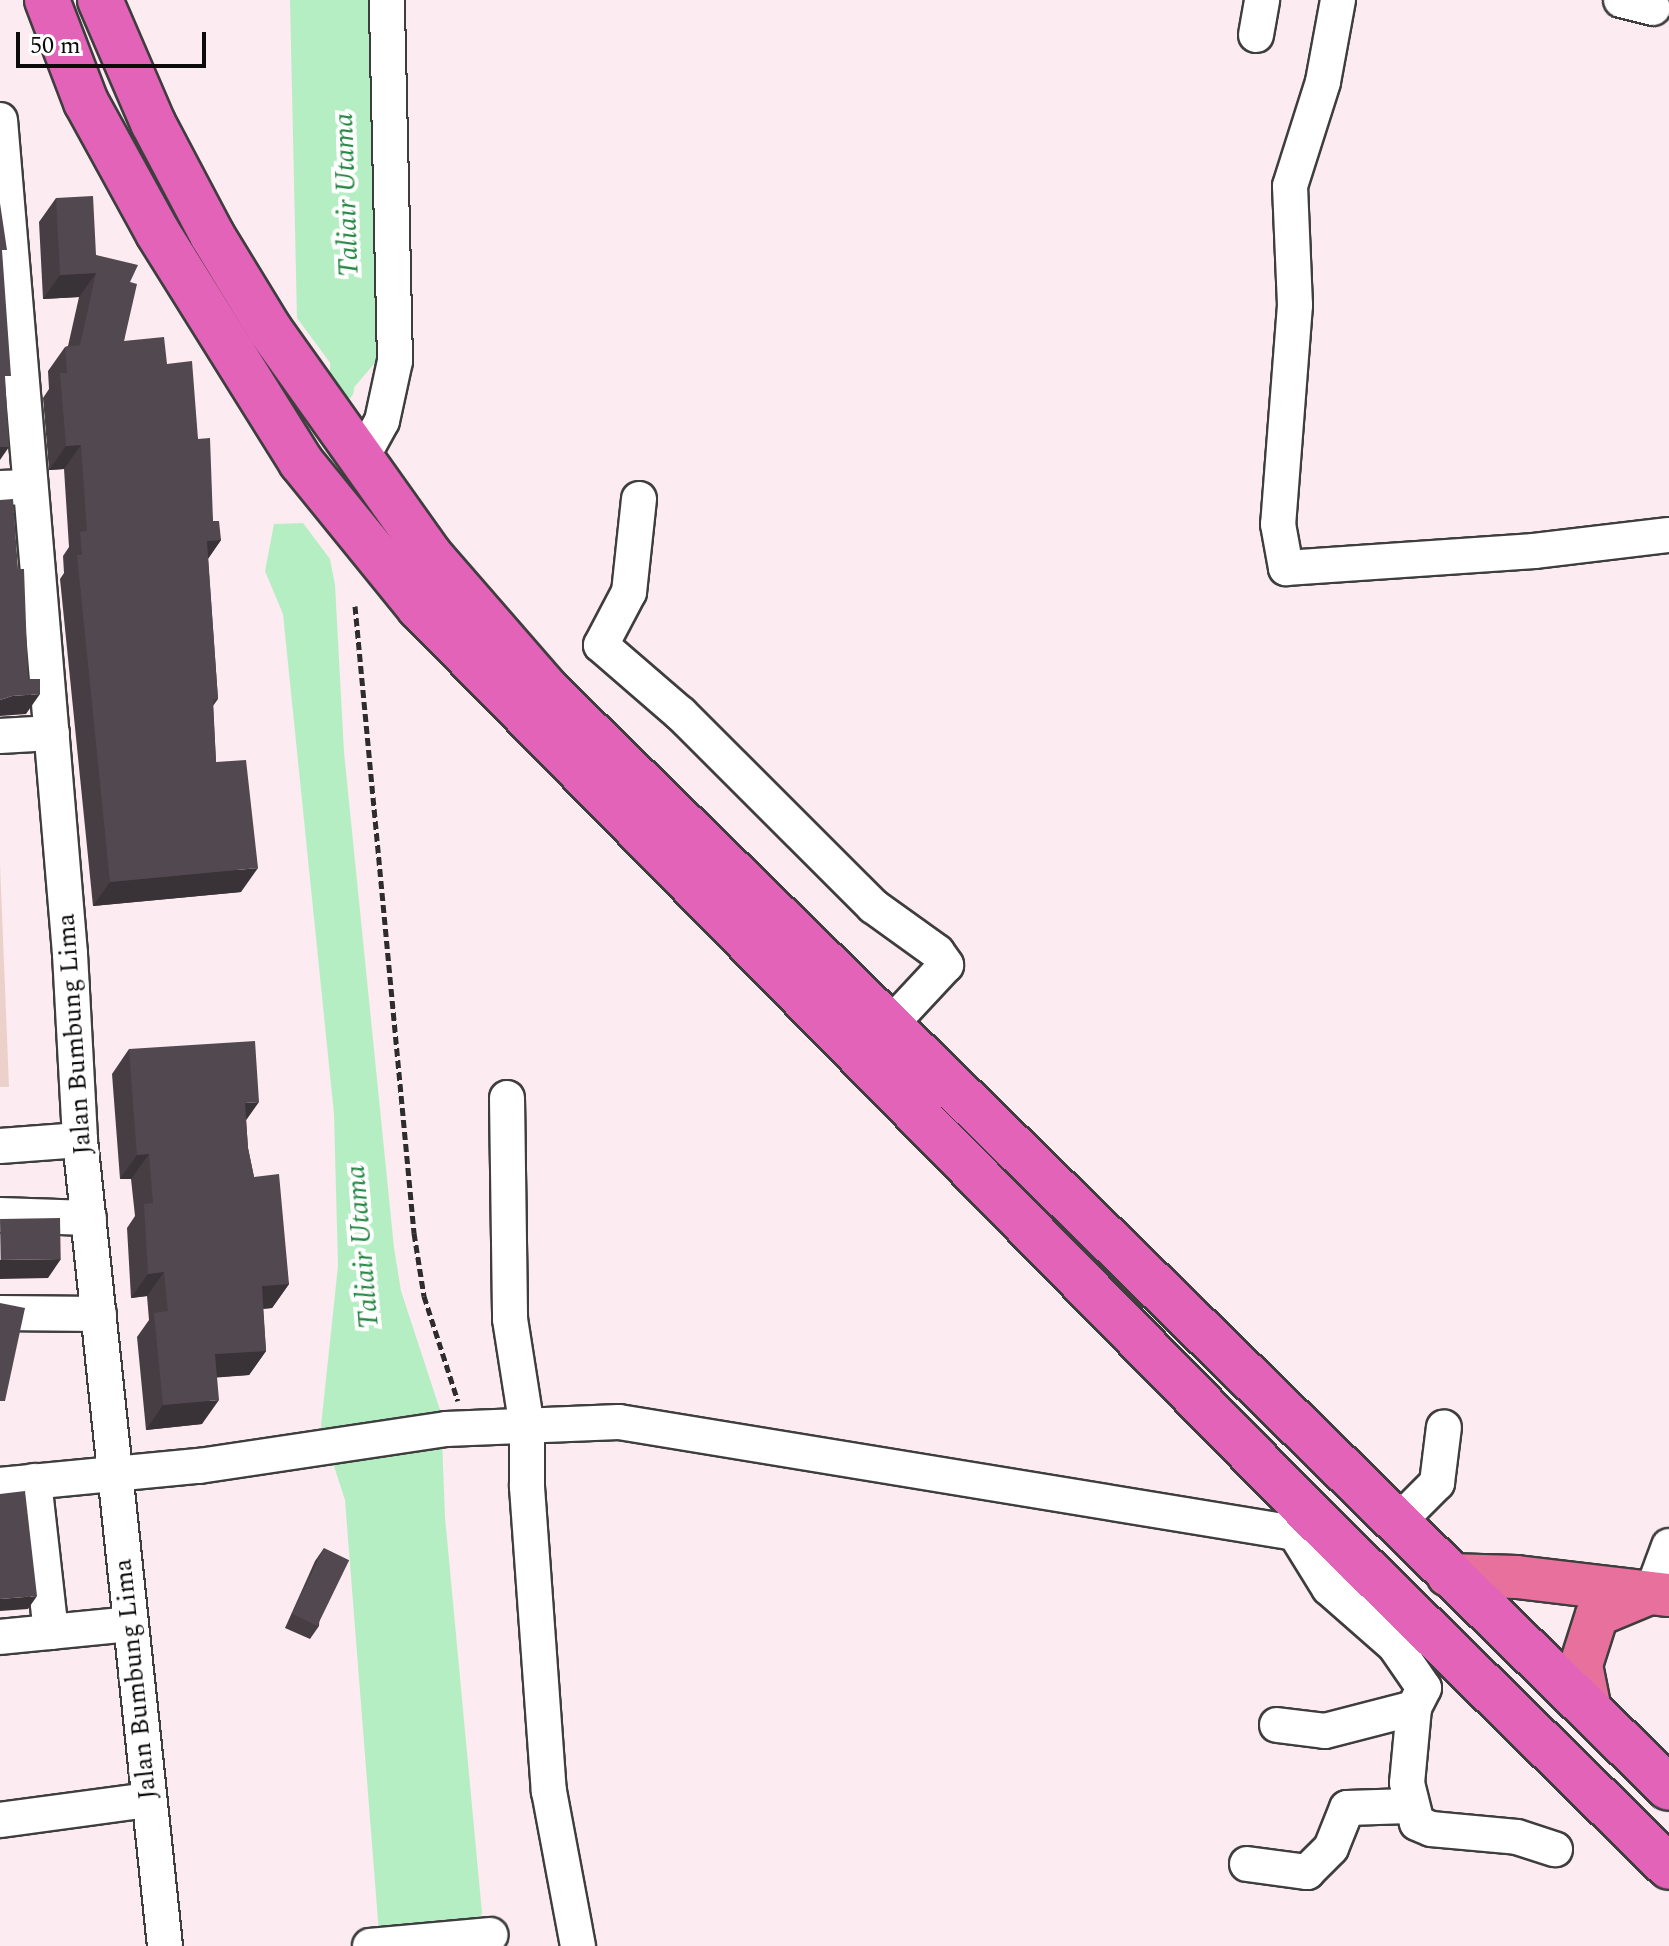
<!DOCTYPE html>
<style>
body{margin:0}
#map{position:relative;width:1669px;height:1946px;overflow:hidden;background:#fcebf0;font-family:Spectral,serif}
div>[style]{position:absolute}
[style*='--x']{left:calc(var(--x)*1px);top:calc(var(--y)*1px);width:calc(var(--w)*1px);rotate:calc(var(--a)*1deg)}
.pitch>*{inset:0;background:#ebd1ca}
.water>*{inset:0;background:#b5eec3}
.canal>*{height:26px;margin:-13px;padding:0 13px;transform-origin:13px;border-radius:13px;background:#b5eec3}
.path>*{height:5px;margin-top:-2.5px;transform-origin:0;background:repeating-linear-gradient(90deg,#2d2d2d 0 8px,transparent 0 12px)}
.roads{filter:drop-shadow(2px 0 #3e3e3e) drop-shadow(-2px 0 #3e3e3e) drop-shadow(0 2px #3e3e3e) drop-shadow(0 -2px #3e3e3e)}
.minor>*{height:34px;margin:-17px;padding:0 17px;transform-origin:17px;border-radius:17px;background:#fff}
.major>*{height:42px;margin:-21px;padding:0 21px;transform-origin:21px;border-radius:21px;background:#e7709c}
.highway>*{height:44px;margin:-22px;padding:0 22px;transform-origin:22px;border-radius:22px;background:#e263b8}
.wall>*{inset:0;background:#473e44}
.shaded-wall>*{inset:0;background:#393237}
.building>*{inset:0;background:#52484f;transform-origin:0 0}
span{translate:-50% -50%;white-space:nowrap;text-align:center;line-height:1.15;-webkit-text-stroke:8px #fff;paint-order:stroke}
.street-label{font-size:26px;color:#0b0b0b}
.water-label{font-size:28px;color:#238642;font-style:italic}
.scale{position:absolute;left:16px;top:32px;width:190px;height:36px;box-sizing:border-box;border:4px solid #0b0b0b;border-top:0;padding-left:10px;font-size:24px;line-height:28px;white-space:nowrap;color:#0b0b0b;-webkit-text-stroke:6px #fff;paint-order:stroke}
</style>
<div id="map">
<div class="pitch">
<div style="clip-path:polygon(0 864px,9px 1087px,0 1087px)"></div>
</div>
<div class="water">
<div style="clip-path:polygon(290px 0,371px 0,379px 358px,351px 391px,297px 318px)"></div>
<div style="clip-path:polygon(303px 523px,330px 559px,335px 585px,344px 752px,394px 1248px,401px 1291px,441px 1413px,445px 1517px,482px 1913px,478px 1922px,380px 1946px,345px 1500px,321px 1426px,338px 1266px,334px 1114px,283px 614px,265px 571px,274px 524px)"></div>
</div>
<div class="canal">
<div style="--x:341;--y:389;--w:42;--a:-84.6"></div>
</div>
<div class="path">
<div style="--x:355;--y:606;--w:630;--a:84.62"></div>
<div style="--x:414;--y:1233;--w:64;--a:81"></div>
<div style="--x:424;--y:1296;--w:110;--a:72.1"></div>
</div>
<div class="roads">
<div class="minor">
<div style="--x:1338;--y:0;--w:83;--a:100.4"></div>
<div style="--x:1323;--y:82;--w:109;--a:107.6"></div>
<div style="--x:1290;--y:186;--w:119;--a:87.6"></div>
<div style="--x:1295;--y:305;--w:220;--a:94.4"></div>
<div style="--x:1278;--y:524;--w:45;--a:79.7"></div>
<div style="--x:1286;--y:568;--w:249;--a:-3.9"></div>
<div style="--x:1534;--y:551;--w:136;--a:-6.8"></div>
<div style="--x:1621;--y:0;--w:33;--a:14"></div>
<div style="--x:1256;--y:35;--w:36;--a:-80"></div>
<div style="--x:0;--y:120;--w:837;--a:85.2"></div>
<div style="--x:70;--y:954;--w:186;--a:86.9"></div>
<div style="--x:80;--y:1140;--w:810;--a:83.98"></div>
<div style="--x:361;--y:459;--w:43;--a:-61.1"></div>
<div style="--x:382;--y:421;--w:61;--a:-77.8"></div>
<div style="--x:395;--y:361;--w:361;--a:-91.3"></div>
<div style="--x:0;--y:488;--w:30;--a:-2"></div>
<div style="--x:639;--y:499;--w:94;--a:96.1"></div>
<div style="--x:629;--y:592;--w:60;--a:117.8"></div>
<div style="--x:601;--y:645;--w:106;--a:40.8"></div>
<div style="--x:681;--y:714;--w:272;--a:45"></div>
<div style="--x:873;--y:906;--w:79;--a:35.7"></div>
<div style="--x:937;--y:952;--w:16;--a:55"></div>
<div style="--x:946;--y:965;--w:81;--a:133"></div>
<div style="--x:0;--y:736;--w:52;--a:-3.3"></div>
<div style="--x:507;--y:1098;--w:221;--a:89.2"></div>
<div style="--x:510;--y:1319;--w:109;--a:81.1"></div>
<div style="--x:527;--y:1427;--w:60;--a:90"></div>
<div style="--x:527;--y:1487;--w:305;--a:85.9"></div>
<div style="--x:549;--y:1791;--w:158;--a:79.4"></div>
<div style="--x:0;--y:1146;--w:80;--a:-4.3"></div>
<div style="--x:0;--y:1215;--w:89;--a:1.9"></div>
<div style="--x:0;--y:1313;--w:99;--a:0.6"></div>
<div style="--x:34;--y:1481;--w:152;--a:83.6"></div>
<div style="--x:0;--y:1485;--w:200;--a:-5.5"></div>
<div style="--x:199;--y:1466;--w:250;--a:-8.5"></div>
<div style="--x:446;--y:1429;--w:173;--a:-2.3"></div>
<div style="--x:619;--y:1422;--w:685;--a:9.32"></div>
<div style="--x:1295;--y:1533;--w:24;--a:-42"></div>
<div style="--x:1399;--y:1521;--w:54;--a:-45"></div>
<div style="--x:1437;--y:1483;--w:56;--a:-82.9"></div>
<div style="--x:1295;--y:1533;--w:65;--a:58.3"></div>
<div style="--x:1329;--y:1588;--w:88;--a:41.3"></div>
<div style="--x:1395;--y:1646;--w:51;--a:55.4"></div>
<div style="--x:1424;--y:1688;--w:22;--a:117"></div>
<div style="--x:1414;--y:1708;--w:75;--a:95.3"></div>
<div style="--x:1407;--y:1783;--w:41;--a:76"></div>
<div style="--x:1417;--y:1823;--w:15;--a:23"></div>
<div style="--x:1431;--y:1829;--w:86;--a:5.3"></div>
<div style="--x:1517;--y:1837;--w:40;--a:18"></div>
<div style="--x:1652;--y:1592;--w:49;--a:-69.7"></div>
<div style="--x:0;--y:1637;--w:131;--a:-5.7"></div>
<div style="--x:1277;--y:1725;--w:48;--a:7.1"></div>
<div style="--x:1325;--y:1731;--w:92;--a:-14.5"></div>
<div style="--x:0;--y:1820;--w:149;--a:-7.7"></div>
<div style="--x:1247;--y:1864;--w:61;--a:7.6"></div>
<div style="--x:1307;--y:1872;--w:34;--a:-45"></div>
<div style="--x:1331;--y:1848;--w:43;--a:-68.2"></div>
<div style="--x:1347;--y:1808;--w:62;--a:-1.8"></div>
<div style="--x:370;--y:1946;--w:121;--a:-5.2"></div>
</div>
<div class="major">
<div style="--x:1448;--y:1575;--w:69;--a:1.7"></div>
<div style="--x:1517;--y:1577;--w:153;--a:6.8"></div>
<div style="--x:1589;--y:1705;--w:41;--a:-101.3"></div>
<div style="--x:1581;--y:1665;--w:52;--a:-72.3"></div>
<div style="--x:1597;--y:1615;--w:54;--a:-22.8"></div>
</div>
<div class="highway">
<div style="--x:47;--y:0;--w:109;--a:69.1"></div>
<div style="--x:86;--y:102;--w:149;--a:61.2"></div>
<div style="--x:158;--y:233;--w:270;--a:58"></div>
<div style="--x:301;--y:462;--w:187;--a:50.9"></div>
<div style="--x:419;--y:607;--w:1276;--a:45.51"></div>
<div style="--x:1313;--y:1517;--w:499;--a:44.5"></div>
<div style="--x:100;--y:0;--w:134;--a:66.7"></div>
<div style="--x:153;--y:123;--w:127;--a:62.2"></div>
<div style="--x:212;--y:235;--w:111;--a:58.6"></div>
<div style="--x:270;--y:330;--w:275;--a:54.6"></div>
<div style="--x:429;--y:554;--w:181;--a:49"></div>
<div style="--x:548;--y:691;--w:1568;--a:44.38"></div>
</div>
</div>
<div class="wall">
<div style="clip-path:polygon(56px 198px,96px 255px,130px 282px,124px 341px,167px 364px,198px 439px,213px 521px,221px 540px,208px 559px,218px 699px,213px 706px,216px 762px,241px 892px,93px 906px,60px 579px,64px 573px,63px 556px,69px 547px,64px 469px,49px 470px,43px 398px,49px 389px,48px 371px,65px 347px,68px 346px,79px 297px,43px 299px,39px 222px)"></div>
<div style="clip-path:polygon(129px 1049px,246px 1120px,248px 1148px,254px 1177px,289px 1284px,272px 1308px,263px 1309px,266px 1351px,249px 1375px,217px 1377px,202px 1424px,146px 1430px,137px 1337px,149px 1320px,147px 1296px,131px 1298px,127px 1228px,135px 1216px,131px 1179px,120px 1179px,112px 1074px)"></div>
<div style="clip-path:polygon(324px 1548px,319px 1626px,310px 1639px,285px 1628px,315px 1561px)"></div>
</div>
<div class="shaded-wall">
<div style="clip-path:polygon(96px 273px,79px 297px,43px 299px,60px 275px)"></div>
<div style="clip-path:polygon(81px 445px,64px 469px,49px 470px,66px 446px)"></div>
<div style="clip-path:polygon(0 447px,9px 447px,0 460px)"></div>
<div style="clip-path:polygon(221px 540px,204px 564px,207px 541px)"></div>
<div style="clip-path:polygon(40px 694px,26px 714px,0 716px,0 700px,12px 696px)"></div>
<div style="clip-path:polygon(258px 868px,241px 892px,93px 906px,110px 882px)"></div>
<div style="clip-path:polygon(259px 1102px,242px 1126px,245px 1103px)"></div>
<div style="clip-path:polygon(149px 1154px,131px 1179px,120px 1179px,137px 1155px)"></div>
<div style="clip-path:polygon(61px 1259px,48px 1278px,0 1279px,0 1260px)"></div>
<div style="clip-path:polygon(164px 1272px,147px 1296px,131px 1298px,148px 1274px)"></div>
<div style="clip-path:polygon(289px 1284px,272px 1308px,245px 1310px,262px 1286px)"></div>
<div style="clip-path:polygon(266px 1351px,249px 1375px,198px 1379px,215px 1354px)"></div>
<div style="clip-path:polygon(219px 1400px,202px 1424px,146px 1430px,163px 1405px)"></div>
<div style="clip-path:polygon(37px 1596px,28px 1609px,0 1611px,0 1599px)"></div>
</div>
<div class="building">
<div style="clip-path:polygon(93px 196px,96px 255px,138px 265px,130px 282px,137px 284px,124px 341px,164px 337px,167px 364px,192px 361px,198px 439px,210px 438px,213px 521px,219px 521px,221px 540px,207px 541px,218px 699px,213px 699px,216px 762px,246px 760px,258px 868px,110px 882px,77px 555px,82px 555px,80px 532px,87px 531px,81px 445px,66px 446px,60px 373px,67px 373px,65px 347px,80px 345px,96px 273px,60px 275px,56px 198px)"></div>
<div style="clip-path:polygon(0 203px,7px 250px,2px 250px,11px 376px,5px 376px,9px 447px,0 447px)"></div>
<div style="clip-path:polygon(13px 499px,18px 569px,24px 569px,28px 679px,40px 679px,40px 694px,12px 696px,0 700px,0 500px)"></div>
<div style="clip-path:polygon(255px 1041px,259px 1102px,245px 1103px,248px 1148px,254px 1177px,279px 1174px,289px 1284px,262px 1286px,266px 1351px,215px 1354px,219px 1400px,163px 1405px,154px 1313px,168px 1311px,164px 1272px,148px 1274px,144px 1204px,153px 1203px,149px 1154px,137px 1155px,129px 1049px)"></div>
<div style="left:60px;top:1218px;width:41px;height:60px;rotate:89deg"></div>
<div style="clip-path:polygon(0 1303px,25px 1308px,5px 1401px,0 1401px)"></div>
<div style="clip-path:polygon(25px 1491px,37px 1596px,0 1599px,0 1494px)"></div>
<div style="left:324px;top:1548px;width:28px;height:73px;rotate:26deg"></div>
</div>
<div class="street-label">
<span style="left:75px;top:1034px;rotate:-94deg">Jalan Bumbung Lima</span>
<span style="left:136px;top:1679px;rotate:-96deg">Jalan Bumbung Lima</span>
</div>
<div class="water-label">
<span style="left:347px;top:195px;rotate:-92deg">Taliair Utama</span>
<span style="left:363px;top:1247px;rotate:-95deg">Taliair Utama</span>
</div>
<div class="scale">50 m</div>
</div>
